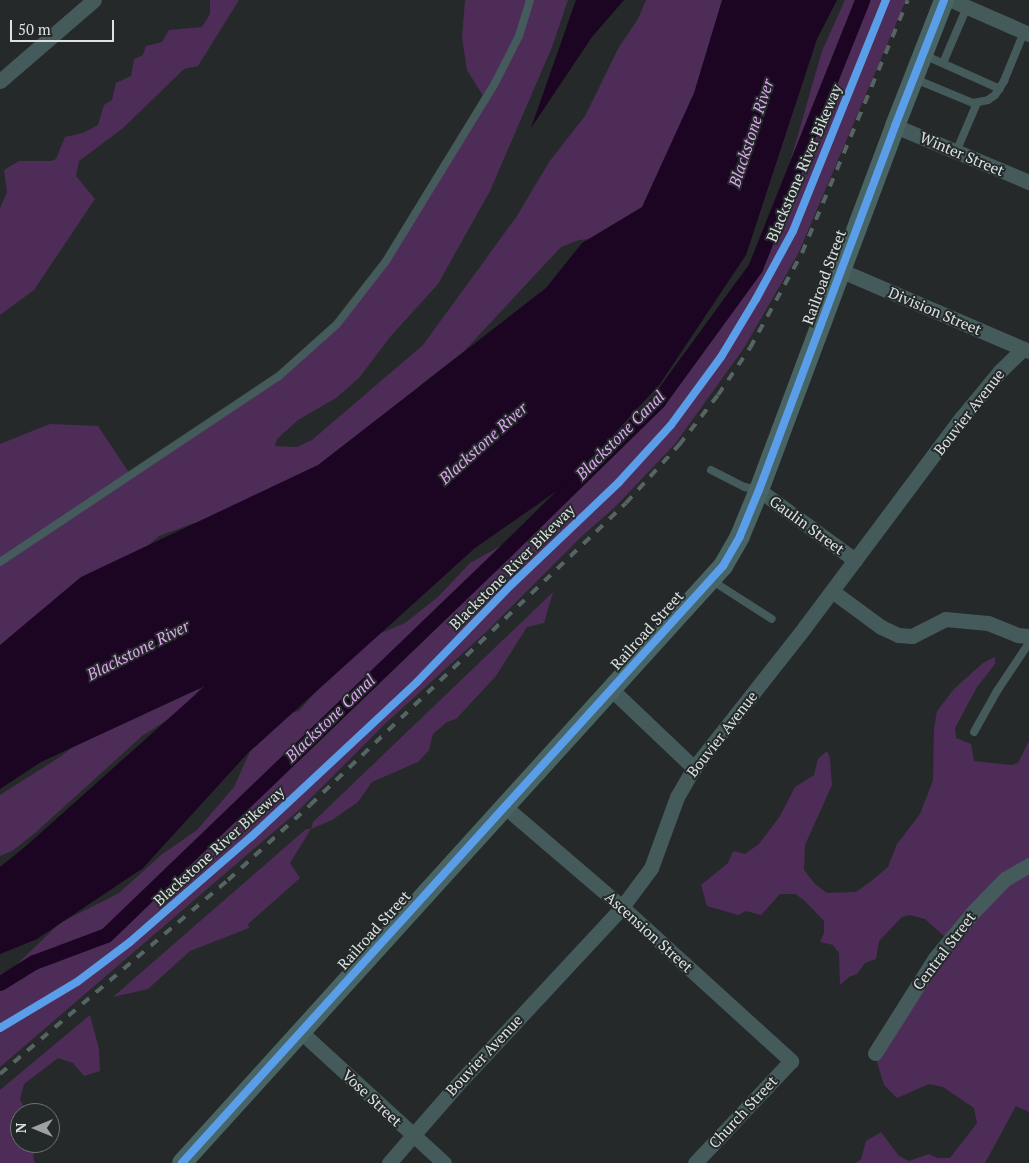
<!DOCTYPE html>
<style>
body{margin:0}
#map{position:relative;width:1029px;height:1163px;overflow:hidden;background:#252929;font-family:"PT Serif",serif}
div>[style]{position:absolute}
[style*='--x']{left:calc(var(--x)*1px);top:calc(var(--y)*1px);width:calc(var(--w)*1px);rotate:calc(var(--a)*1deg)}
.green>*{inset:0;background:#4d2d57}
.water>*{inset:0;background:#1b0522}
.canal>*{height:15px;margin:-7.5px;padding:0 7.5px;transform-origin:7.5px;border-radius:7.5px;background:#1b0522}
.lane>*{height:8px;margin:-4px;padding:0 4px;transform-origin:4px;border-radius:4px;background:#455a5b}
.street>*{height:15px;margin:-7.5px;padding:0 7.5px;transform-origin:7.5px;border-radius:7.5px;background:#455a5b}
.secondary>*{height:20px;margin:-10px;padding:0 10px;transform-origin:10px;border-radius:10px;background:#486464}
.rail>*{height:4px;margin-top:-2px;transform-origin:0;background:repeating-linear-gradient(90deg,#566464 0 9px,transparent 0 18px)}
.cycleway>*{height:8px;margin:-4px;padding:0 4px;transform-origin:4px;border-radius:4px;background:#5a9eea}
span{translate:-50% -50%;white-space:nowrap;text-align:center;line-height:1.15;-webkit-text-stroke:4px #242a2a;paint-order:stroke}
.street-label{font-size:15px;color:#dde1e1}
.water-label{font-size:16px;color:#e1a5f2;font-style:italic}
.north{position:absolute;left:10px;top:1103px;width:50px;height:50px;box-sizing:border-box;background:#242a2a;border:1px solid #6e7373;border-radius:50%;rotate:270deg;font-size:14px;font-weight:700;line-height:20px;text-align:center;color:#dde1e1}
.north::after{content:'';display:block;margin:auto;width:18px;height:22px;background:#9da1a1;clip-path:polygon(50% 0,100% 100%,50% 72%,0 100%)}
.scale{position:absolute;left:10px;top:20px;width:104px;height:22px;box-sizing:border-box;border:2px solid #dde1e1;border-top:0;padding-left:6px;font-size:15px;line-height:18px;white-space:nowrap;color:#dde1e1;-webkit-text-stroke:4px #242a2a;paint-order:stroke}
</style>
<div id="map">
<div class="green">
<div style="clip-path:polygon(210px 0,239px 0,198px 66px,184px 69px,122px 129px,79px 161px,76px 176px,95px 199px,34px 290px,0 315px,0 208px,7px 192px,4px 170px,19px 161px,51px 161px,56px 159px,65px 137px,83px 133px,98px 125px,104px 105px,112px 100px,116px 83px,131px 76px,134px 59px,143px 55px,146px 46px,162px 42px,169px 30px,202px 27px,210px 14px)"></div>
<div style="clip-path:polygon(465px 0,568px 0,552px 47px,490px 191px,438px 284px,390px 337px,359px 378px,336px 398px,298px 420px,277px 439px,275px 446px,297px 447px,312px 440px,423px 345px,517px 216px,549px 162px,585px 116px,619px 47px,638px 19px,646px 0,727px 0,726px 40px,636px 235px,579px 240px,561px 247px,464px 351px,423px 383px,357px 445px,239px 522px,194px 523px,159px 536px,123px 567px,0 656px,0 444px,50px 424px,98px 426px,130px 474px,277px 379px,334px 327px,385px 262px,485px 99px,467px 70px,462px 37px)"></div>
<div style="clip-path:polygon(845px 0,906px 0,798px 254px,744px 348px,675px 444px,614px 508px,582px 536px,486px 632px,386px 723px,298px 811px,0 1067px,0 974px,13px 968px,60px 923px,119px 893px,161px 855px,197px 830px,234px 787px,262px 725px,274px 717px,299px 711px,335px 669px,367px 639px,405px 623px,438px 597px,470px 563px,531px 529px,577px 489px,624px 442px,658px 394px,695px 363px,708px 339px,743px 293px,774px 218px,822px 51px)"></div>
<div style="clip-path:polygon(553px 592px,544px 623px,527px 627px,496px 676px,456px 719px,447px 722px,433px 734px,429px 750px,418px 762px,372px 782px,358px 802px,332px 820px,311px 829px,290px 863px,300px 878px,248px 924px,249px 928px,190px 951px,148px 989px,113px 997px,306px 829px,311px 829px,313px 822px)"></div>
<div style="clip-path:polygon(995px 657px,995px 664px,977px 687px,955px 728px,956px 738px,971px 744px,974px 761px,1011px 765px,1018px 763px,1029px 741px,1029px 1112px,1016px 1106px,985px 1163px,856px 1163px,861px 1159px,866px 1141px,881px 1132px,899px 1156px,909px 1161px,929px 1154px,938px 1158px,950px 1158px,977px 1123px,974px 1108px,943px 1087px,929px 1084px,897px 1098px,884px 1085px,877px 1062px,896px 1025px,952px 943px,925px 919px,910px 915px,902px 917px,879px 941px,876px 959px,865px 963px,857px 974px,849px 977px,840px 985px,839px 953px,833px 945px,820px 942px,824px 933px,824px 921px,804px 900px,795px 894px,780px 894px,761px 915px,746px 911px,738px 915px,707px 906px,701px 885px,728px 863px,733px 851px,745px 854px,759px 844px,780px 816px,795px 787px,814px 775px,818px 759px,827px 751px,830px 759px,832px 785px,805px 845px,804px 870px,815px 884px,827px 893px,856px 892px,870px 882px,888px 867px,897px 844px,920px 814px,933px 780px,934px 728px,937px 711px,954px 689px,983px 663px)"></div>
<div style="clip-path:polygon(203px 682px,199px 690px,184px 709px,142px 736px,35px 833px,12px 851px,0 856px,0 795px,60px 757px,106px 721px)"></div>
<div style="clip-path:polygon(90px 1015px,99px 1049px,100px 1071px,84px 1076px,73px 1063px,58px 1058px,24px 1084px,20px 1099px,24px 1108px,31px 1113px,20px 1113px,20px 1143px,39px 1143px,33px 1156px,35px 1163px,0 1163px,0 1090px)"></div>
</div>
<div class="water">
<div style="clip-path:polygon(576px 0,624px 0,592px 37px,531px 128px)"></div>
<div style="clip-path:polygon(722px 0,837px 0,817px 39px,746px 255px,660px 384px,571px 481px,475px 548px,247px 754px,143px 868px,37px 939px,0 954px,0 867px,26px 846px,205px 686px,41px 762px,0 789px,0 645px,81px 577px,318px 465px,546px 288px,582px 243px,642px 207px,694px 93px)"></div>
</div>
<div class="canal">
<div style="--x:0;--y:983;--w:40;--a:-32"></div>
<div style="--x:34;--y:962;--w:77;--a:-20.6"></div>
<div style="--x:106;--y:935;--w:548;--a:-43.89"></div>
<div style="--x:501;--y:555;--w:220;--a:-44.4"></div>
<div style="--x:658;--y:401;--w:165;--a:-53.9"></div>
<div style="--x:755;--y:268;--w:289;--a:-68.2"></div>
</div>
<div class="lane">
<div style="--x:924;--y:55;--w:83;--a:24.1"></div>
<div style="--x:943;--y:63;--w:61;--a:-66.8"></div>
<div style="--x:915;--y:79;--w:63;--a:22.5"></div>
<div style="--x:973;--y:103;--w:15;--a:-11"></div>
<div style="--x:988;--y:100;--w:9;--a:-36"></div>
<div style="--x:995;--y:95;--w:17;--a:-57"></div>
<div style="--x:1004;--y:81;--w:53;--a:-67.8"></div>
<div style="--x:956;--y:152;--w:53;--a:-66.8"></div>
<div style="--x:711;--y:470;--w:38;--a:27"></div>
<div style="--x:745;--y:487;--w:12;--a:14"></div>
<div style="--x:0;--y:562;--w:335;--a:-33.7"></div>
<div style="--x:279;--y:376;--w:78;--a:-41.9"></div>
<div style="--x:337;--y:324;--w:80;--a:-52.1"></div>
<div style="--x:386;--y:261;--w:206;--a:-58.5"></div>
<div style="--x:494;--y:85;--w:55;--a:-63"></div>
<div style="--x:519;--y:36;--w:38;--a:-73"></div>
<div style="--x:711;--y:580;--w:72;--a:32.6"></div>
<div style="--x:974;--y:732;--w:47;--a:-60.7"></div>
<div style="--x:997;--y:691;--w:58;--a:-56.3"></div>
</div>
<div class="street">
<div style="--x:951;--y:0;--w:85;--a:23.6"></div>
<div style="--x:0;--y:81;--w:124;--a:-40.8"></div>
<div style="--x:895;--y:126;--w:145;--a:22.7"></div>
<div style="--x:842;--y:271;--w:203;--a:23.2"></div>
<div style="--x:759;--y:490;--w:119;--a:36.1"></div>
<div style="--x:832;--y:591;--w:61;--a:36.3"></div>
<div style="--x:881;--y:627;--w:19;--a:25"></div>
<div style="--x:898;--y:635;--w:14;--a:4"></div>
<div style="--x:912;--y:636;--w:37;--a:-27"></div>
<div style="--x:945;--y:619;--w:43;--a:5.3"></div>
<div style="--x:988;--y:623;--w:31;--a:22"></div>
<div style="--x:1017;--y:635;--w:12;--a:5"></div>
<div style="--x:611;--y:689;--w:115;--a:43.6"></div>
<div style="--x:504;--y:806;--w:155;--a:40.6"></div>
<div style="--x:622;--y:907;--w:229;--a:42.3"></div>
<div style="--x:791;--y:1061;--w:140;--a:133.3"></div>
<div style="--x:301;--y:1032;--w:194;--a:42.5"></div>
<div style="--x:875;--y:1053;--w:112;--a:-57.7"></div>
<div style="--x:935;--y:958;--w:60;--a:-50.4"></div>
<div style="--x:973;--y:912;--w:46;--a:-45.9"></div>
<div style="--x:1005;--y:879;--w:28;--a:-30"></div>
<div style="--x:389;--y:1163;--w:101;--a:-49"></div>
<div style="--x:455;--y:1087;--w:246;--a:-47.1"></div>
<div style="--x:622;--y:907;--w:49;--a:-53.4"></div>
<div style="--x:651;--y:868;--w:76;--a:-69.9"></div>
<div style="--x:677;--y:797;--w:34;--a:-60"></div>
<div style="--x:694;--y:768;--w:178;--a:-51.8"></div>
<div style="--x:804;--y:628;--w:264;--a:-53.2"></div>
<div style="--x:962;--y:417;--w:60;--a:-50.4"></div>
<div style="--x:1000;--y:371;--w:32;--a:-44"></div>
</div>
<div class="secondary">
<div style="--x:182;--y:1163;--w:806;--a:-47.82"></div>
<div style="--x:723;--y:566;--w:34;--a:-60"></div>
<div style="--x:740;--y:536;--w:50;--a:-67.6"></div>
<div style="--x:759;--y:490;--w:389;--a:-69.5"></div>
<div style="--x:895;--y:126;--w:135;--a:-68.7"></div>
</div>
<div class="rail">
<div style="--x:0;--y:1074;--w:299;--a:-40.4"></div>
<div style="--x:228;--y:880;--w:111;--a:-42.4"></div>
<div style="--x:310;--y:805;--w:437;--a:-43.7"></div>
<div style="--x:626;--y:503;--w:79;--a:-47.6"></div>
<div style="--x:679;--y:445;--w:63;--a:-52"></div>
<div style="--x:718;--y:395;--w:57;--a:-55.8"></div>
<div style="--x:750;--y:348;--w:108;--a:-61.3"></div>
<div style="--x:802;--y:253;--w:274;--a:-67.3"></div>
</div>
<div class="cycleway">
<div style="--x:0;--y:1028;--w:90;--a:-30.9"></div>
<div style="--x:77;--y:982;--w:66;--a:-37"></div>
<div style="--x:130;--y:942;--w:160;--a:-41"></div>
<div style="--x:251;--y:837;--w:227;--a:-43"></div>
<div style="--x:417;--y:682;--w:135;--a:-45.9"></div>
<div style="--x:511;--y:585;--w:149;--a:-43.6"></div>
<div style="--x:619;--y:482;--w:77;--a:-47.6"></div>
<div style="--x:671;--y:425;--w:84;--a:-53.7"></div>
<div style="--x:721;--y:357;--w:68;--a:-58.9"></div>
<div style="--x:756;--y:299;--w:77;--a:-61.4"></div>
<div style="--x:793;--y:231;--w:249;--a:-68.1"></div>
<div style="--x:182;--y:1163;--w:806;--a:-47.82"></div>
<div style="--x:723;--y:566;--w:34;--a:-60"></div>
<div style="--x:740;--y:536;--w:50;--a:-67.6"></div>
<div style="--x:759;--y:490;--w:389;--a:-69.5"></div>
<div style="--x:895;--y:126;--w:135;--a:-68.7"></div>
</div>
<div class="street-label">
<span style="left:962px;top:154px;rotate:23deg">Winter Street</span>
<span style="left:804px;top:163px;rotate:-67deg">Blackstone River Bikeway</span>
<span style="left:824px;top:277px;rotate:-70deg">Railroad Street</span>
<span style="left:935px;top:311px;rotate:23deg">Division Street</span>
<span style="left:969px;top:412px;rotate:-52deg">Bouvier Avenue</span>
<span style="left:807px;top:525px;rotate:36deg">Gaulin Street</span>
<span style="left:512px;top:567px;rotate:-45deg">Blackstone River Bikeway</span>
<span style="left:647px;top:630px;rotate:-48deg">Railroad Street</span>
<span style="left:722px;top:734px;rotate:-52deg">Bouvier Avenue</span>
<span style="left:219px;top:846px;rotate:-42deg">Blackstone River Bikeway</span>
<span style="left:374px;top:930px;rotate:-48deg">Railroad Street</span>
<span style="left:649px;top:932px;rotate:42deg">Ascension Street</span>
<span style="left:944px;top:951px;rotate:-53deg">Central Street</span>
<span style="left:484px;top:1055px;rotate:-47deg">Bouvier Avenue</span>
<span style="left:372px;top:1098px;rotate:43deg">Vose Street</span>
<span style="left:743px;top:1112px;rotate:-47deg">Church Street</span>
</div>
<div class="water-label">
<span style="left:751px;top:133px;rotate:-72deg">Blackstone River</span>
<span style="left:620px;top:435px;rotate:-45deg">Blackstone Canal</span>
<span style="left:483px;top:443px;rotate:-42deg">Blackstone River</span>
<span style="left:138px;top:650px;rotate:-27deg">Blackstone River</span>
<span style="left:330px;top:718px;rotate:-44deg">Blackstone Canal</span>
</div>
<div class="north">N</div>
<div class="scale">50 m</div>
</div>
